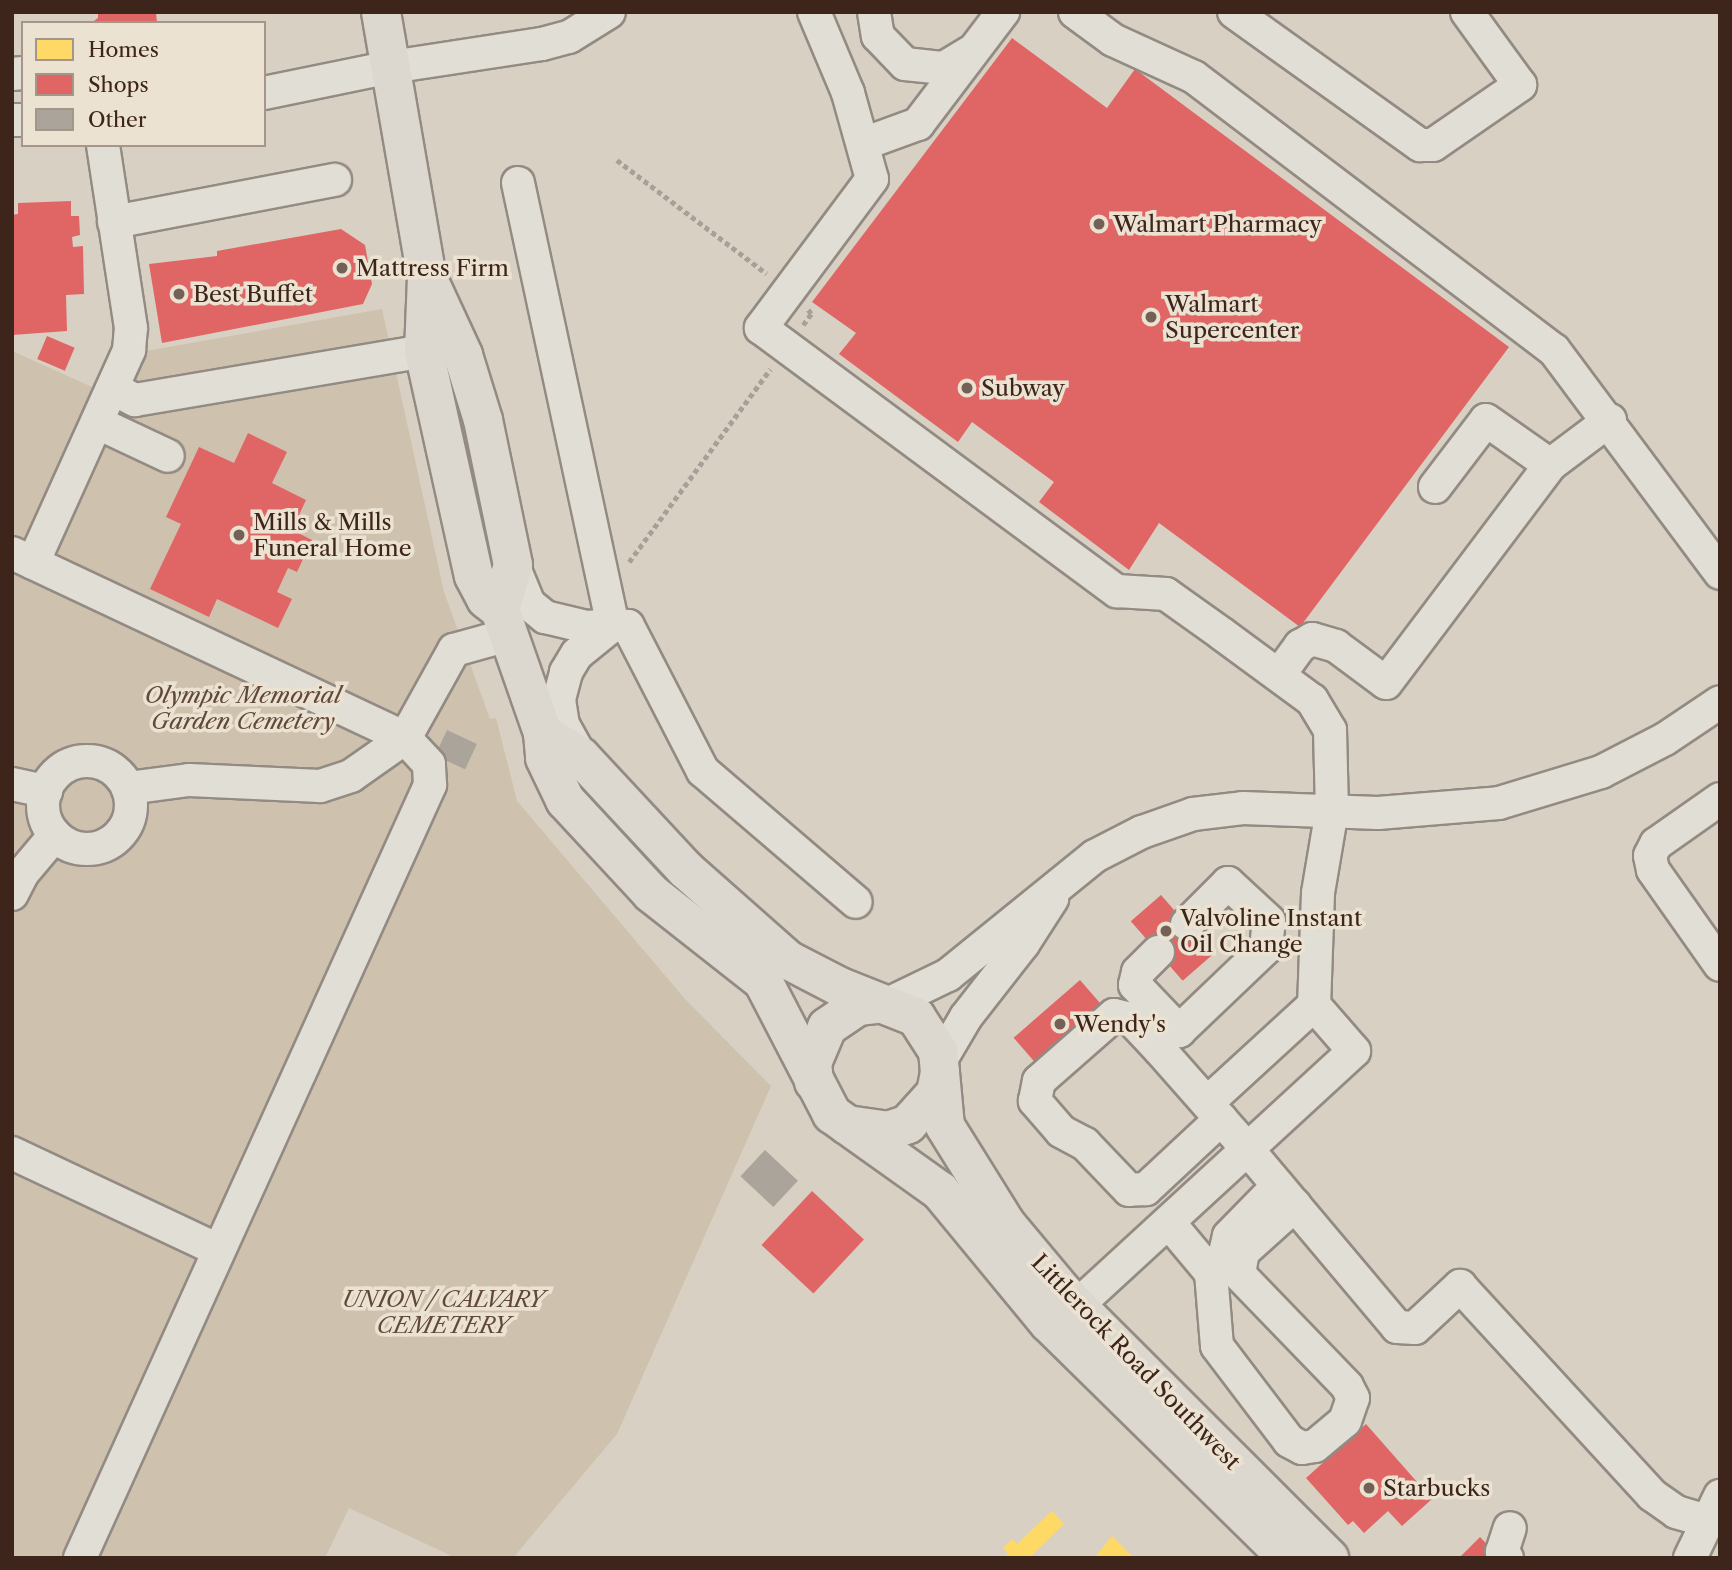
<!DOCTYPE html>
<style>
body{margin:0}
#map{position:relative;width:1732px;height:1570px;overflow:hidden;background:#d8d0c2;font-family:"Libre Caslon Text",serif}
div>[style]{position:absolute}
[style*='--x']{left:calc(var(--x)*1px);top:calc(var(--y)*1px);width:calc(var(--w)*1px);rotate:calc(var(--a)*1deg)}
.green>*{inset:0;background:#cec1ae}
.homes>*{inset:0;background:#ffd966}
.shops>*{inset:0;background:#e06666;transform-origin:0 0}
.building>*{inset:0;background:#aba49a;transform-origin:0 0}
.path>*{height:4.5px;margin-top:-2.25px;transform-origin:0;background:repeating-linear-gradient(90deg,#a6a099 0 5px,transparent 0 8.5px)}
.roads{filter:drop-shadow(2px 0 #938b83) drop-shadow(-2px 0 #938b83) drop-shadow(0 2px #938b83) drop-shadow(0 -2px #938b83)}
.minor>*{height:32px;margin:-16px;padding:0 16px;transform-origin:16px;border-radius:16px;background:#e1ded6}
.minor>.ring{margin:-16px;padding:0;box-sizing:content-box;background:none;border:32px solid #e1ded6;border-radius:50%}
.major>*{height:38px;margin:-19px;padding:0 19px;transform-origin:19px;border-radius:19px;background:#dcd8d0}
.dots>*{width:19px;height:19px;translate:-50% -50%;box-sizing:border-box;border:4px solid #ece2d1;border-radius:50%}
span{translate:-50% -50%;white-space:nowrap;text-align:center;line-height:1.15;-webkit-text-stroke:7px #ece2d1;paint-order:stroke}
.poi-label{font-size:23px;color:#3e251c}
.left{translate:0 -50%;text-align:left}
.park-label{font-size:23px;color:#60493c;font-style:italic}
.street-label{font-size:23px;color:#3e251c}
.frame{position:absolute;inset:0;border:14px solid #3e251c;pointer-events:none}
.legend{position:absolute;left:21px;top:21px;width:245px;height:126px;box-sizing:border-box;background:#ece2d1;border:2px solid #a69689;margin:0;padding:9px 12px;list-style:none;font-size:21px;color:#3e251c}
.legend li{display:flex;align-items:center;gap:14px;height:35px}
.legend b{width:35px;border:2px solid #a69689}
</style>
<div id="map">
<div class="green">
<div style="clip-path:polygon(382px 309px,444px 592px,490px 719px,496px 718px,517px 801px,685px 999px,771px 1086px,617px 1434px,513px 1558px,456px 1558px,349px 1508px,325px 1558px,12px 1558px,12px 351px,101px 391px,118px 356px)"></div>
</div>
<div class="homes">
<div style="clip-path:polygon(1052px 1511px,1064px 1524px,1029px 1558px,1003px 1558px,1008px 1553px,1003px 1548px,1012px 1539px,1017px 1544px)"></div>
<div style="clip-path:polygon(1112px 1536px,1134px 1558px,1094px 1558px)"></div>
</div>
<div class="shops">
<div style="clip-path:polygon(98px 12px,156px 12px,157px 23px,91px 23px,98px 18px)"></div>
<div style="clip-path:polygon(1012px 38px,1107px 108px,1135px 69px,1509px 347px,1300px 627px,1159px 523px,1129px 570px,1039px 502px,1054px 482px,972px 422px,958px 442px,839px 354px,856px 333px,812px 302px)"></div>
<div style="clip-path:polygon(71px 201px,71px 216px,79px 216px,80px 235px,72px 237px,73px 247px,83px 246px,84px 294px,66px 295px,67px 331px,12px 335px,12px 215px,18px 214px,18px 203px)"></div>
<div style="clip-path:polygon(341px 229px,365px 245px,372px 284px,363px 304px,162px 343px,149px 264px,217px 256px,217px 251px)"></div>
<div style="left:47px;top:336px;width:30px;height:25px;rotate:23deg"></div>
<div style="clip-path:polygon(248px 433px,287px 452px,272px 483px,306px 500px,292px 530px,312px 540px,297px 572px,288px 568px,277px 592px,292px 599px,278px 628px,217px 599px,209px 617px,150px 589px,181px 524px,166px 517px,199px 447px,234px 463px)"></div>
<div style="left:1161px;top:895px;width:79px;height:40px;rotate:49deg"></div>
<div style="left:1080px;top:980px;width:41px;height:88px;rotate:49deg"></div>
<div style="left:812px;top:1191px;width:71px;height:74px;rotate:43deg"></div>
<div style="clip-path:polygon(1366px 1424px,1432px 1499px,1402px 1526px,1388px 1511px,1364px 1533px,1353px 1521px,1348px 1525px,1306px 1478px)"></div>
<div style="clip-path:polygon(1480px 1537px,1500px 1558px,1459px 1558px)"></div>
</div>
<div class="building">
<div style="left:447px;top:730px;width:33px;height:28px;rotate:25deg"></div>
<div style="left:765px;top:1150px;width:45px;height:36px;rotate:43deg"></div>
</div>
<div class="path">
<div style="--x:617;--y:160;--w:188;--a:37.2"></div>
<div style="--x:803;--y:325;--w:14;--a:-54"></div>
<div style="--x:811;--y:314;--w:5;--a:-127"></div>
<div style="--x:629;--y:562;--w:239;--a:-53.8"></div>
</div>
<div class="roads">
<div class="minor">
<div style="--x:814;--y:12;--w:88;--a:67.2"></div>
<div style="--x:848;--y:93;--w:89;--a:74.4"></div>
<div style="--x:872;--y:179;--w:186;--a:126.7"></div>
<div style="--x:761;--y:328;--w:443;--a:36.5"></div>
<div style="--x:1117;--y:591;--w:49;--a:3.5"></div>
<div style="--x:1166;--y:594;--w:69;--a:35.5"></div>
<div style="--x:1222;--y:634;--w:112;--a:36.3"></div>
<div style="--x:1312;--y:700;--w:35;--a:59"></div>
<div style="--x:1330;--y:730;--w:80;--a:88.6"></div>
<div style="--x:1332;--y:810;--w:84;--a:99.6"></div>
<div style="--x:1318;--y:893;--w:112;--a:92"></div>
<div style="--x:1314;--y:1005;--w:61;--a:49"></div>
<div style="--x:1354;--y:1051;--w:377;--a:137.4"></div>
<div style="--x:874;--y:12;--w:24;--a:81"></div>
<div style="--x:878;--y:36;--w:39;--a:46"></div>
<div style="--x:905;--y:64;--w:39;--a:6"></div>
<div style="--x:944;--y:68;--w:31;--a:-31"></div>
<div style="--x:1075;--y:12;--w:47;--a:36.4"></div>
<div style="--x:1113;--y:40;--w:89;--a:24.6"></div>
<div style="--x:1194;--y:77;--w:452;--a:37.2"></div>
<div style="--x:1554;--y:350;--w:278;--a:53.3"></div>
<div style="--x:1234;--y:12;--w:229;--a:35.6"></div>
<div style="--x:1420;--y:145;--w:13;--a:0"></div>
<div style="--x:1433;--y:145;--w:106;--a:-34.6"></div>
<div style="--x:1520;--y:85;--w:90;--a:-126"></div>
<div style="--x:12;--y:74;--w:11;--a:-5"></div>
<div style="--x:264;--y:93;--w:130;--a:-11.6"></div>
<div style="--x:391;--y:67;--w:153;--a:-8.7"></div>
<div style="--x:542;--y:44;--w:28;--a:-15"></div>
<div style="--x:569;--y:37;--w:47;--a:-32"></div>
<div style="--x:12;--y:120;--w:11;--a:0"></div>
<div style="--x:863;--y:144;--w:59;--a:-20"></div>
<div style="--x:918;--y:124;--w:141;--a:-52.8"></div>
<div style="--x:518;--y:183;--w:452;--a:77.9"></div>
<div style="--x:613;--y:625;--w:15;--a:4"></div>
<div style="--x:628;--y:626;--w:163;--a:62.7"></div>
<div style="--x:703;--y:771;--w:201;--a:40.6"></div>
<div style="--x:114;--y:222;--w:225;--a:-10.8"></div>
<div style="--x:114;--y:389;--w:24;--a:28"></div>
<div style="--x:135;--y:400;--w:293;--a:-9.6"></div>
<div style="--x:98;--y:423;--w:77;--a:25.2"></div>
<div style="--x:1435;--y:487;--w:84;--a:-52.7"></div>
<div style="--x:1486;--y:420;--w:78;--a:35.1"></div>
<div style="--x:12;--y:553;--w:434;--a:25.2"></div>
<div style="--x:405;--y:738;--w:66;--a:144.9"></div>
<div style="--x:351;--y:776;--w:33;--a:162"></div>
<div style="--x:320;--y:786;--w:131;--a:-177.4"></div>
<div style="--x:189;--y:780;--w:62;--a:172.5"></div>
<div style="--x:33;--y:563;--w:234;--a:-65.7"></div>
<div style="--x:129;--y:350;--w:22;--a:-85"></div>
<div style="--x:131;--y:328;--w:185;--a:-98.7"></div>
<div style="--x:513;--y:565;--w:42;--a:67.7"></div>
<div style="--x:529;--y:604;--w:21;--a:39"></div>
<div style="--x:545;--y:617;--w:43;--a:13.4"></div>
<div style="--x:587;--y:627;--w:26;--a:-4"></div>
<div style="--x:1279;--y:675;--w:36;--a:-54"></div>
<div style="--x:1300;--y:646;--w:14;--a:-30"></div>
<div style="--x:1312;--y:639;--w:25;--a:16"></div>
<div style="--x:1336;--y:646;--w:62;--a:36.5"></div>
<div style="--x:1386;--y:683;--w:273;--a:-53"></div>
<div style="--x:1550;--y:465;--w:75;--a:-36.9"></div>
<div style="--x:581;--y:757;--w:37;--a:-119"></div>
<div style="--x:563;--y:725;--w:26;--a:-99"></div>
<div style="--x:559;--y:699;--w:28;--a:-75"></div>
<div style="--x:566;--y:672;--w:21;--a:-59"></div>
<div style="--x:577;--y:654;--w:46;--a:-38.9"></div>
<div class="ring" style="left:43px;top:761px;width:56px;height:56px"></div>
<div style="--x:12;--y:784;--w:35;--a:12"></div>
<div style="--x:1720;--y:799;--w:78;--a:144.9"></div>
<div style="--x:1656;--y:844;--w:13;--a:117"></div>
<div style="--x:1650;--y:856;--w:14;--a:78"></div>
<div style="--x:1653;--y:870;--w:116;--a:54.8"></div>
<div style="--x:12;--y:894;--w:22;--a:-63"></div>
<div style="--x:22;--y:874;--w:51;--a:-49.8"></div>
<div style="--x:1158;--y:952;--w:28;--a:135"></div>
<div style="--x:1138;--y:972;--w:13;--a:103"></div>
<div style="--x:1135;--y:985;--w:64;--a:46.3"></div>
<div style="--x:1179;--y:1031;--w:120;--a:-43.7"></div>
<div style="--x:1266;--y:948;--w:27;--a:-84"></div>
<div style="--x:1269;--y:921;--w:56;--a:-137.2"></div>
<div style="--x:1228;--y:883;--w:58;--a:135"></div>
<div style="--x:886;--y:1005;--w:69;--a:-25.8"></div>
<div style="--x:948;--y:975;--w:189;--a:-39"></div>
<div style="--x:1095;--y:856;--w:53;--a:-27.1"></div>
<div style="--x:1142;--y:832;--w:54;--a:-19.4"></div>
<div style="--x:1193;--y:814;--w:50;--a:-6.8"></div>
<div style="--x:1243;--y:808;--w:135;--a:2.1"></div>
<div style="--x:1378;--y:813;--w:121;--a:-4.7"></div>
<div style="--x:1499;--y:803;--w:107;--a:-16.9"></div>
<div style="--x:1601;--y:772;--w:72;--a:-27.3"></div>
<div style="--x:1665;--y:739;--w:66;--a:-33.9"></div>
<div style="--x:939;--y:1063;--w:53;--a:-59.6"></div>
<div style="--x:966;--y:1017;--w:93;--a:-52"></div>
<div style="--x:1023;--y:944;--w:54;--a:-57.2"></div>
<div style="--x:1207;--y:1103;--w:145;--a:-42.5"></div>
<div style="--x:1221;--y:1119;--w:103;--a:137"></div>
<div style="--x:1146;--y:1189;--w:17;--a:177"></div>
<div style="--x:1129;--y:1190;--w:64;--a:-133.7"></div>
<div style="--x:1085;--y:1144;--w:27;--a:-152"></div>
<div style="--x:1061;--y:1131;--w:40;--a:-131"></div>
<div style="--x:1035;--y:1101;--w:20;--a:-79"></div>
<div style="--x:1039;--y:1081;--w:100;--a:-41.3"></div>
<div style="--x:1114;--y:1015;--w:17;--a:13"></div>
<div style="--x:1131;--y:1019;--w:42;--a:46.9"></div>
<div style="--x:1160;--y:1050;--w:135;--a:48.6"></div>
<div style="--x:1249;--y:1151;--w:230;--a:49.9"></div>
<div style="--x:1397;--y:1327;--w:18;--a:3"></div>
<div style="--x:1415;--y:1328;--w:62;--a:-43"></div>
<div style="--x:1460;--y:1286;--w:284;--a:47.4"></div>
<div style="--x:1652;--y:1495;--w:29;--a:35"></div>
<div style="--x:1676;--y:1512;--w:32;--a:16"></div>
<div style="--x:12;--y:1153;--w:228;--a:25.2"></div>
<div style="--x:1170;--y:1224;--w:64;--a:50.1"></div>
<div style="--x:1211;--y:1273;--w:73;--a:85.3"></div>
<div style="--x:1217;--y:1346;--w:119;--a:52.8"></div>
<div style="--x:1289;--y:1441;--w:15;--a:28"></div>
<div style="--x:1302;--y:1448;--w:13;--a:-9"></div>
<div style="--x:1315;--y:1446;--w:39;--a:-40"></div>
<div style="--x:1345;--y:1421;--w:24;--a:-71"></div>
<div style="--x:1353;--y:1398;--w:13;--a:-117"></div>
<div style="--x:1347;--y:1386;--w:156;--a:-134"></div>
<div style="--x:1239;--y:1274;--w:22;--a:-80"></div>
<div style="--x:1243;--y:1252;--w:70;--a:-42.1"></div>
<div style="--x:1230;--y:1263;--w:11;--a:-117"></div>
<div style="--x:1225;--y:1253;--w:17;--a:-77"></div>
<div style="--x:1229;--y:1236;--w:70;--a:-45.6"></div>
<div style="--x:80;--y:1558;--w:849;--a:-65.64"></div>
<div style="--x:430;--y:785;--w:21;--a:-93"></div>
<div style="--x:429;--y:764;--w:35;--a:-133"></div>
<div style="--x:405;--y:738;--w:101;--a:-60.9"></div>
<div style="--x:454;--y:650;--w:56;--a:-15.5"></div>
<div style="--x:1507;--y:1558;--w:8;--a:-130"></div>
<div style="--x:1502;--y:1552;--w:25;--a:-72"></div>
<div style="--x:1690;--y:1558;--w:69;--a:-64.2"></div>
</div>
<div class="major">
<div style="--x:381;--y:12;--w:269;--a:80.2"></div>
<div style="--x:427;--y:277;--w:86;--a:65.2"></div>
<div style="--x:463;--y:355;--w:68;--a:72.9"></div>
<div style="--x:483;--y:420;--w:148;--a:78.3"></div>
<div style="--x:513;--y:565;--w:47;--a:106.1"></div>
<div style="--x:427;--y:277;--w:74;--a:92.3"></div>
<div style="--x:424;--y:351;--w:230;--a:77.5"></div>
<div style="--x:474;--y:576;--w:26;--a:62"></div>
<div style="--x:486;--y:599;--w:18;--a:38"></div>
<div style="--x:500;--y:610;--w:130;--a:70.7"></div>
<div style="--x:543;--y:733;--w:25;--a:85"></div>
<div style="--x:545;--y:758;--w:47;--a:64.5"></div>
<div style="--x:565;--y:800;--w:127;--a:47.2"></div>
<div style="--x:651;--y:893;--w:142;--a:38.2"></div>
<div style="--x:763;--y:981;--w:150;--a:62.6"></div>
<div style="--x:832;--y:1114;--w:133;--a:35.5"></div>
<div style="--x:940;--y:1191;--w:171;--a:50.5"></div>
<div style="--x:1049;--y:1323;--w:335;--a:44.5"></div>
<div style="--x:543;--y:733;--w:45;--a:32.3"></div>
<div style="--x:581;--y:757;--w:153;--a:47.1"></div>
<div style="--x:685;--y:869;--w:137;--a:41.5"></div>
<div style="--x:788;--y:960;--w:59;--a:27.4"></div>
<div style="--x:840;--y:987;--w:82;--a:21.5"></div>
<div style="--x:916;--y:1017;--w:40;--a:57.1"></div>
<div style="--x:938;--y:1051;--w:75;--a:84.7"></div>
<div style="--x:945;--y:1126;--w:115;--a:58.1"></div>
<div style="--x:1006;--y:1224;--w:87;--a:50.1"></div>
<div style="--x:1062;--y:1291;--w:378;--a:45"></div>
<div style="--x:814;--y:1082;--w:19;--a:-96"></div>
<div style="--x:812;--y:1063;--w:39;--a:-67"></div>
<div style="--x:827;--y:1027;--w:37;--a:-34"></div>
<div style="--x:858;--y:1006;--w:20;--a:-6"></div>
<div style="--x:847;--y:1125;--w:41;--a:8.3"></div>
<div style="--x:888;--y:1131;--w:21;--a:-19"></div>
<div style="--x:908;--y:1124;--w:42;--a:-47.9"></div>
<div style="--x:936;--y:1093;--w:21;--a:-79"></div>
</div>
</div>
<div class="dots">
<div style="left:1099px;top:224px;background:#746156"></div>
<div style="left:342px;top:268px;background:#746156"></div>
<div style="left:179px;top:294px;background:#746156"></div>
<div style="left:1151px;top:317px;background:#746156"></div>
<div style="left:967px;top:388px;background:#746156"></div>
<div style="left:239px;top:535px;background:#746156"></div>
<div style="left:1166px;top:931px;background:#746156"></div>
<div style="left:1060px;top:1024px;background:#746156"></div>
<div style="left:1369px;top:1488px;background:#746156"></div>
</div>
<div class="poi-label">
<span class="left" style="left:1113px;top:224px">Walmart Pharmacy</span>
<span class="left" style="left:356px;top:268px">Mattress Firm</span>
<span class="left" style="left:193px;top:294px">Best Buffet</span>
<span class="left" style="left:1165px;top:317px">Walmart<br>Supercenter</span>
<span class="left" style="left:981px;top:388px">Subway</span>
<span class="left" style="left:253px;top:535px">Mills &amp; Mills<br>Funeral Home</span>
<span class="left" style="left:1180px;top:931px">Valvoline Instant<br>Oil Change</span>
<span class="left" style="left:1074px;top:1024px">Wendy's</span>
<span class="left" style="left:1383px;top:1488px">Starbucks</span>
</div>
<div class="park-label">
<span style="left:243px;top:708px">Olympic Memorial<br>Garden Cemetery</span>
<span style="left:443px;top:1312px">UNION / CALVARY<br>CEMETERY</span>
</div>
<div class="street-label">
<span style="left:1136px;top:1362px;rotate:46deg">Littlerock Road Southwest</span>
</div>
<div class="frame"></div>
<ul class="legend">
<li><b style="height:19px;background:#ffd966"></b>Homes</li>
<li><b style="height:19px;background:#e06666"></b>Shops</li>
<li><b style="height:19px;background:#aba49a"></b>Other</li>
</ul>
</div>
